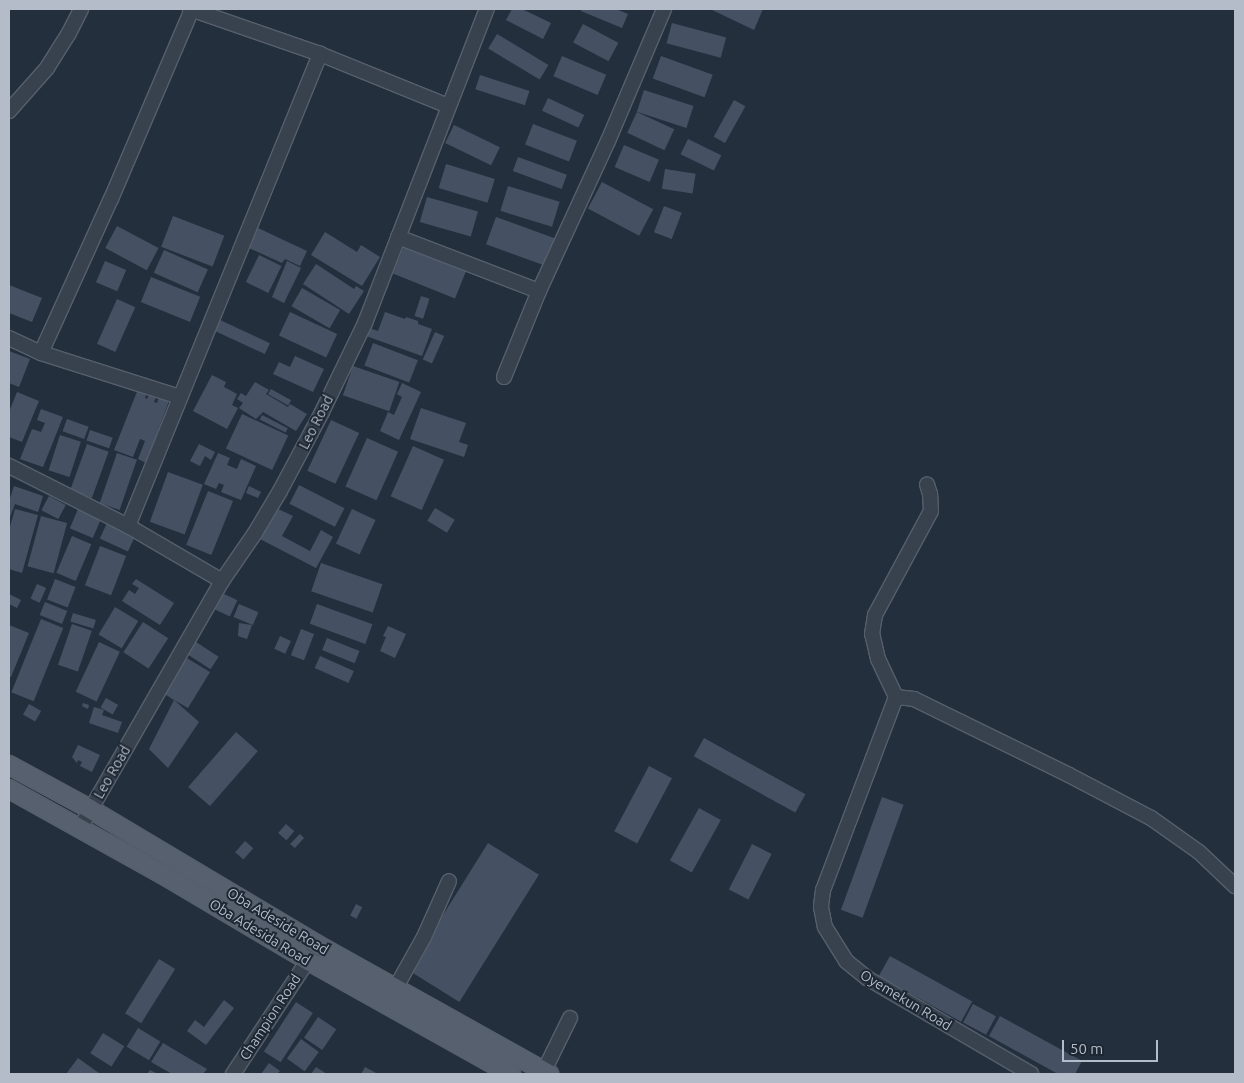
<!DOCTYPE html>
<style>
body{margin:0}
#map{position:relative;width:1244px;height:1083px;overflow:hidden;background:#242f3e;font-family:Ubuntu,sans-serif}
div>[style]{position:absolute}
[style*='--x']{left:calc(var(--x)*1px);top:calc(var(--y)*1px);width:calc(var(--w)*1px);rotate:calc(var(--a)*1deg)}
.building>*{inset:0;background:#455162;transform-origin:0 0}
.roads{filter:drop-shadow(1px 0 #565f6c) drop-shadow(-1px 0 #565f6c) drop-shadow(0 1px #565f6c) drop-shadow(0 -1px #565f6c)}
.minor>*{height:14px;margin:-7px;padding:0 7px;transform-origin:7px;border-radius:7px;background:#38414e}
.major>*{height:18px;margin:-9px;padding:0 9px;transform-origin:9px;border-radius:9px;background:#56606e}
span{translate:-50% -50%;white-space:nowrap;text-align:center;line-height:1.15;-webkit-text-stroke:4px #1d2633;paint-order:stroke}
.street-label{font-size:14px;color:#b4bcc9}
.frame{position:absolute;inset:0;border:10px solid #b4bcc9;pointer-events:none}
.scale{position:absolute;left:1062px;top:1040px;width:96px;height:22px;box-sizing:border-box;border:2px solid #b4bcc9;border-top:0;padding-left:6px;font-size:15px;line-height:18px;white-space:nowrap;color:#b4bcc9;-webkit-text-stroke:4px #1d2633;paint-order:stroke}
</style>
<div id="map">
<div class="building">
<div style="clip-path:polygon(512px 9px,522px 9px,551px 23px,543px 39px,506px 20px)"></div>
<div style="clip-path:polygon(582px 9px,616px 9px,628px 14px,622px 28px,581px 11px)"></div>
<div style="clip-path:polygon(710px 9px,763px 9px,754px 30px)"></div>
<div style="left:672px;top:23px;width:56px;height:21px;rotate:15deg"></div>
<div style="left:583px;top:24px;width:40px;height:21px;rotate:28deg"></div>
<div style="left:497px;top:34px;width:60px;height:17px;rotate:31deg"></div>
<div style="left:562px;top:56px;width:48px;height:22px;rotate:23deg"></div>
<div style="left:661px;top:56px;width:55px;height:24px;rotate:20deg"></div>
<div style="left:480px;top:75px;width:52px;height:15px;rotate:18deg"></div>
<div style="left:644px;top:90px;width:52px;height:23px;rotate:18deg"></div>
<div style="left:548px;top:98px;width:40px;height:14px;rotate:25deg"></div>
<div style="left:734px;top:100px;width:13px;height:42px;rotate:29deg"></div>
<div style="left:637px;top:112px;width:41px;height:23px;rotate:25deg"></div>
<div style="left:533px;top:124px;width:47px;height:22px;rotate:21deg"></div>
<div style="left:454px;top:125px;width:51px;height:20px;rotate:26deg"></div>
<div style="left:688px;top:139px;width:37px;height:17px;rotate:26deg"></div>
<div style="left:624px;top:145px;width:38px;height:24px;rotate:23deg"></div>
<div style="left:518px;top:157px;width:52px;height:15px;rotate:20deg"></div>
<div style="left:446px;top:164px;width:51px;height:25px;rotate:17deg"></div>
<div style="left:665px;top:169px;width:31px;height:20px;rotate:9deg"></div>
<div style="left:602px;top:182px;width:58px;height:30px;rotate:28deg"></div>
<div style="left:508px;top:186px;width:54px;height:26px;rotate:17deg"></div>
<div style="left:427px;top:197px;width:53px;height:26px;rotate:16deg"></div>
<div style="left:664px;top:206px;width:19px;height:28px;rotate:21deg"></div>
<div style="left:173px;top:216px;width:55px;height:33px;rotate:21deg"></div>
<div style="left:496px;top:217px;width:63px;height:29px;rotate:20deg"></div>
<div style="left:117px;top:226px;width:47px;height:25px;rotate:28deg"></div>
<div style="clip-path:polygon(258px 228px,307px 251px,300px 266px,285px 259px,282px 263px,249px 248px)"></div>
<div style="clip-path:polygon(325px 232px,357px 252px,361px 245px,380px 257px,362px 286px,311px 255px)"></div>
<div style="left:406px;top:241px;width:67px;height:35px;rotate:22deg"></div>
<div style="left:164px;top:250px;width:48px;height:25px;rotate:24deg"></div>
<div style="left:259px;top:255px;width:25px;height:30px;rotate:26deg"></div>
<div style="left:105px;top:261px;width:23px;height:23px;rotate:23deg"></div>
<div style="clip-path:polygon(287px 261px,301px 268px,284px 303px,272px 297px)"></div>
<div style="clip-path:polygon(316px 264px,354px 289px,356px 286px,364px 291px,349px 314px,303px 284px)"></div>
<div style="left:151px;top:277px;width:53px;height:27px;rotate:22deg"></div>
<div style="clip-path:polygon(9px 285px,42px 298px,32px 322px,9px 313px)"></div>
<div style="left:302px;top:288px;width:44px;height:21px;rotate:30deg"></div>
<div style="left:421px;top:296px;width:9px;height:21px;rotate:18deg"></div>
<div style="left:117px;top:299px;width:20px;height:49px;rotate:24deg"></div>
<div style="left:290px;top:312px;width:52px;height:26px;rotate:25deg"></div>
<div style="clip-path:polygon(385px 312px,405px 319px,406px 317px,418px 321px,418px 324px,432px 329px,422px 356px,366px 336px,369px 328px,378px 331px)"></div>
<div style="left:220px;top:320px;width:55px;height:12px;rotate:25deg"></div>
<div style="left:435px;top:332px;width:10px;height:30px;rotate:24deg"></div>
<div style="left:373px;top:343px;width:48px;height:24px;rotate:21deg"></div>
<div style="clip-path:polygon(9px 351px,30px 359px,19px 387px,9px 383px)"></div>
<div style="clip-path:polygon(295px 356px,324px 369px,313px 392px,273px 374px,279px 362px,290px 367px)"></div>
<div style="left:353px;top:366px;width:49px;height:31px;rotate:19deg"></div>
<div style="clip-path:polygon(212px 375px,226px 382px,224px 387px,237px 394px,232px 405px,238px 408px,227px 429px,193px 411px)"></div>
<div style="clip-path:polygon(255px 382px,269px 390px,266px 394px,288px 407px,290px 404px,307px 414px,296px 431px,263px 412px,256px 419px,239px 408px,243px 403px,237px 399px,241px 393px,246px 396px)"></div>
<div style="clip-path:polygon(402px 383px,421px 392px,399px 440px,380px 431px,388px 412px,394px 415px,402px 397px,397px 394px)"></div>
<div style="clip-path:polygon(138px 389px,147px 392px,145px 398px,147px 399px,150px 392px,157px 395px,154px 402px,157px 403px,160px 394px,170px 398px,146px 463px,138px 459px,145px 441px,140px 439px,133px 457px,114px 450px)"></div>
<div style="left:271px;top:389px;width:23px;height:6px;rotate:29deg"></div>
<div style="clip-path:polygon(17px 392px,39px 401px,22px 442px,9px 437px,9px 412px)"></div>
<div style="clip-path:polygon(421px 408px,466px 423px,459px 442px,468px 445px,464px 457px,410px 439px)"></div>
<div style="clip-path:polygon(41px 409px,63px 417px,43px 467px,20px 459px,32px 429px,41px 432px,45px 423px,37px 420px)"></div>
<div style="left:242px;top:414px;width:51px;height:38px;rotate:25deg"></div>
<div style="left:262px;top:415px;width:29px;height:5px;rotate:27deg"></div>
<div style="left:67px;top:419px;width:23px;height:13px;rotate:20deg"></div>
<div style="left:331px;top:420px;width:31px;height:56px;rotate:25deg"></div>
<div style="left:90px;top:430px;width:24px;height:11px;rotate:19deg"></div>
<div style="left:60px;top:435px;width:22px;height:37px;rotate:18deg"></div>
<div style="left:367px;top:438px;width:34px;height:53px;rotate:24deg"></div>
<div style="left:87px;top:444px;width:23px;height:49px;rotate:20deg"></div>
<div style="clip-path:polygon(199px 444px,215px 452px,211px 460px,205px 456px,200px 466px,190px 461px)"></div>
<div style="left:413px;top:446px;width:34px;height:55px;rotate:24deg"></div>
<div style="left:117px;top:453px;width:21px;height:53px;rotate:19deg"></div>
<div style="clip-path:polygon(218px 453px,230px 458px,227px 465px,237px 469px,241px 459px,256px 466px,241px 500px,221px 492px,224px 485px,219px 483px,216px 489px,204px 484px)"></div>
<div style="left:168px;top:472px;width:37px;height:53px;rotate:20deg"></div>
<div style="left:299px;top:485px;width:51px;height:21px;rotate:27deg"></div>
<div style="clip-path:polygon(14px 486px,43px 496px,38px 512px,15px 504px,9px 520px,9px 501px)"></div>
<div style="clip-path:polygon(249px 486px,261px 492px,258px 498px,246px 493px)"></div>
<div style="left:208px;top:491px;width:27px;height:58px;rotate:22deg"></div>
<div style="left:49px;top:496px;width:19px;height:16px;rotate:28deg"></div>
<div style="clip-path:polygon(276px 508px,293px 516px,282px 536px,310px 551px,321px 530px,333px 537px,316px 568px,260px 539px)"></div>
<div style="left:435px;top:508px;width:23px;height:15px;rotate:31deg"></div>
<div style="clip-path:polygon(15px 509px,38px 515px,22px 573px,9px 569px,9px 530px)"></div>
<div style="left:78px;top:509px;width:25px;height:21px;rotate:23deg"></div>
<div style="left:352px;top:509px;width:26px;height:38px;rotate:25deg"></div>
<div style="left:41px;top:516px;width:27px;height:52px;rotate:15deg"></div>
<div style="left:107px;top:523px;width:31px;height:17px;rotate:25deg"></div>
<div style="left:72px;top:536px;width:21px;height:40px;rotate:23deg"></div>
<div style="left:100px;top:546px;width:28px;height:42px;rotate:21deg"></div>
<div style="left:321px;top:563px;width:65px;height:30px;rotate:19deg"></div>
<div style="left:55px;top:579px;width:22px;height:22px;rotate:21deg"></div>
<div style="clip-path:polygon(136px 579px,174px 603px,160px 625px,122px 601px,129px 590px,135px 594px,139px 588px,132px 584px)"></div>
<div style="left:37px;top:584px;width:10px;height:16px;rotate:24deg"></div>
<div style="left:222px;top:593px;width:17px;height:18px;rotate:25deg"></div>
<div style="clip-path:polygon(9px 594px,21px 600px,17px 608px,9px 604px)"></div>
<div style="left:45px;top:602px;width:24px;height:14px;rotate:22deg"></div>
<div style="left:239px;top:604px;width:21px;height:14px;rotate:23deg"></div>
<div style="left:317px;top:604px;width:59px;height:21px;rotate:20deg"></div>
<div style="left:115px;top:607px;width:27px;height:32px;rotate:31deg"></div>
<div style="left:73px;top:613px;width:24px;height:9px;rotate:17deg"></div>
<div style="left:41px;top:619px;width:24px;height:79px;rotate:22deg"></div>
<div style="left:143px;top:622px;width:30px;height:36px;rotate:33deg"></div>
<div style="clip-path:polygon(239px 623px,252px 625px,247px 639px,238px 636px)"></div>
<div style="left:72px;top:624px;width:21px;height:43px;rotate:19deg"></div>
<div style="clip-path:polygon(9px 625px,29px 633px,11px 677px,9px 676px)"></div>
<div style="clip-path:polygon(388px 626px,406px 634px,395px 658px,380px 651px,386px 637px,383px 636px)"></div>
<div style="left:301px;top:629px;width:14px;height:28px;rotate:21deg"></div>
<div style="left:280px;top:636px;width:12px;height:14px;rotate:24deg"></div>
<div style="left:327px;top:638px;width:35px;height:13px;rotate:22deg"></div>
<div style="left:99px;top:642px;width:23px;height:55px;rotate:25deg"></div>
<div style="left:196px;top:642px;width:27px;height:15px;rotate:33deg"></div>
<div style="left:320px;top:656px;width:37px;height:13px;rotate:24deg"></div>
<div style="clip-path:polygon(185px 657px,210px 672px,188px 708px,174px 700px,199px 722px,168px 768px,149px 749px,174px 700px,163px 693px)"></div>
<div style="left:106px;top:698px;width:14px;height:11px;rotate:30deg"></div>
<div style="clip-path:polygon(83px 703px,89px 705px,88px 709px,82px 706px)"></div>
<div style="left:29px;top:704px;width:14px;height:12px;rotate:30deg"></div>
<div style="clip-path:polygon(94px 707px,104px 710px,102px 715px,122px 722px,118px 733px,89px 723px)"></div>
<div style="left:236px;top:732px;width:29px;height:73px;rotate:41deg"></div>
<div style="left:704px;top:738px;width:116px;height:21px;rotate:29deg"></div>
<div style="clip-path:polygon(78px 745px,100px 755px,92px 772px,80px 766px,82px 762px,78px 760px,77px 763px,72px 757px)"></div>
<div style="left:649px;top:766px;width:26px;height:74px;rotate:28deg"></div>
<div style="left:882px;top:797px;width:23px;height:120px;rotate:20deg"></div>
<div style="left:699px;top:808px;width:25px;height:60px;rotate:29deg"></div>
<div style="left:286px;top:824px;width:11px;height:12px;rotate:41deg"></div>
<div style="clip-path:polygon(300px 834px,304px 838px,295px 848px,290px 844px)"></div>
<div style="left:245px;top:841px;width:11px;height:15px;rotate:41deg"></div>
<div style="left:488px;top:843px;width:60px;height:150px;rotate:32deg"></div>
<div style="left:752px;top:844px;width:22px;height:51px;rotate:27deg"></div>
<div style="left:356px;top:904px;width:7px;height:13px;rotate:27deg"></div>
<div style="left:890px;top:956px;width:94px;height:23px;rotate:29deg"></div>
<div style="left:159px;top:959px;width:19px;height:64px;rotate:32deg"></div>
<div style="clip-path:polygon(224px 1000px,234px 1008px,206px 1045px,187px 1031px,195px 1020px,204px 1027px)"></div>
<div style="left:296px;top:1002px;width:20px;height:59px;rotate:33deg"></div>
<div style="left:973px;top:1004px;width:26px;height:21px;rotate:28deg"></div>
<div style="clip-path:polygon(1000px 1016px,1082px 1061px,1075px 1074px,1058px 1074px,989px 1036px)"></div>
<div style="left:318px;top:1017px;width:22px;height:25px;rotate:34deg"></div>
<div style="left:138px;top:1028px;width:26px;height:22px;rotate:31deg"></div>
<div style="left:103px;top:1033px;width:25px;height:24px;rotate:32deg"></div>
<div style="left:301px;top:1039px;width:22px;height:24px;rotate:36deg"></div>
<div style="clip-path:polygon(163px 1043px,207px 1069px,203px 1074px,172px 1074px,151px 1062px)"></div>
<div style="clip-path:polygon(78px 1058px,96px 1071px,101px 1074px,66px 1074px)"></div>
<div style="clip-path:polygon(269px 1063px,280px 1071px,277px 1074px,261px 1074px)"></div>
<div style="clip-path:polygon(316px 1067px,327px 1074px,311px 1074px)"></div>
<div style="clip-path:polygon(365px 1067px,378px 1074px,361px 1074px)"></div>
<div style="clip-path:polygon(150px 1070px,158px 1074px,147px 1074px)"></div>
</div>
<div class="roads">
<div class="minor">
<div style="--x:190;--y:9;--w:138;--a:19.1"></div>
<div style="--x:320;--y:54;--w:138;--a:22.1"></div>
<div style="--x:9;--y:111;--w:57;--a:-48.5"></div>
<div style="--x:47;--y:68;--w:41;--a:-57.8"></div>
<div style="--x:69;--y:33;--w:27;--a:-63"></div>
<div style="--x:398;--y:237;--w:151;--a:21"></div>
<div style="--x:9;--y:338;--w:35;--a:25"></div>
<div style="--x:41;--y:353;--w:146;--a:17.6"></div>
<div style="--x:41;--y:353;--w:169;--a:-65.6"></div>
<div style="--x:111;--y:199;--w:207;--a:-66.9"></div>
<div style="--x:504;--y:377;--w:93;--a:-67.9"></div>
<div style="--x:539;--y:291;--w:165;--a:-65.3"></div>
<div style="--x:608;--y:141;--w:143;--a:-67"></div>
<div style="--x:9;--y:466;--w:133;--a:26.8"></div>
<div style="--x:128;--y:526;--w:109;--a:30.3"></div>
<div style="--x:128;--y:526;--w:510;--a:-67.86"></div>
<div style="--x:896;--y:697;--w:206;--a:110.7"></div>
<div style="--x:823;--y:890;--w:17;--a:97"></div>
<div style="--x:821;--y:907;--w:20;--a:79"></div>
<div style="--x:825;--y:927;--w:40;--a:58"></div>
<div style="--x:846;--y:961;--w:27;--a:39"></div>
<div style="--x:867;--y:978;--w:190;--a:30.3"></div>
<div style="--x:896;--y:697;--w:18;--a:6"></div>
<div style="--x:914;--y:699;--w:173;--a:26.1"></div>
<div style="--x:1069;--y:775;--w:93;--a:27.7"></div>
<div style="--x:1151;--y:818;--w:59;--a:35.3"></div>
<div style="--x:1199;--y:852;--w:50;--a:43.4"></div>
<div style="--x:896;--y:697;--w:42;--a:-115.3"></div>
<div style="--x:878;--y:659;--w:26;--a:-103"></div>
<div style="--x:872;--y:634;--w:19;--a:-81"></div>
<div style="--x:875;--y:615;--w:118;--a:-61.7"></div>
<div style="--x:931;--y:511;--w:17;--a:-93"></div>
<div style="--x:930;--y:494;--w:10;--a:-107"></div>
<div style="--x:80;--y:828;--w:285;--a:-60.1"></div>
<div style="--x:222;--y:581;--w:58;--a:-55.5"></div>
<div style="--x:255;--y:533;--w:49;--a:-59.2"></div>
<div style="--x:280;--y:491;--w:89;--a:-62"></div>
<div style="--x:322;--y:412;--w:99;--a:-64.2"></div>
<div style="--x:365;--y:323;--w:337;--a:-68.8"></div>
<div style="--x:395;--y:989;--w:60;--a:-60.9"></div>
<div style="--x:424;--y:937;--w:61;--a:-65.9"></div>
<div style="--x:544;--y:1071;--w:59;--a:-63.9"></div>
<div style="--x:233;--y:1074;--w:154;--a:-56.6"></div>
</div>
<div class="major">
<div style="--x:9;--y:765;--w:92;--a:28.5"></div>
<div style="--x:90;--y:809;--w:265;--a:30.8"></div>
<div style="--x:318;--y:945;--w:265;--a:29.2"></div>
<div style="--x:9;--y:789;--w:175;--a:29.1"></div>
<div style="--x:162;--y:874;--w:169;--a:30.7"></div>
<div style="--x:307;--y:960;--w:234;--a:29.2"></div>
</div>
</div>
<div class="street-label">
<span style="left:316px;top:422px;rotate:-63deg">Leo Road</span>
<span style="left:112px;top:772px;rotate:-60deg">Leo Road</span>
<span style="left:278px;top:921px;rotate:31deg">Oba Adeside Road</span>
<span style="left:260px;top:932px;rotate:31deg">Oba Adesida Road</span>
<span style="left:906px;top:1000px;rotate:31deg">Oyemekun Road</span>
<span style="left:270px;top:1017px;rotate:-57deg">Champion Road</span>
</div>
<div class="frame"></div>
<div class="scale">50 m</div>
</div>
